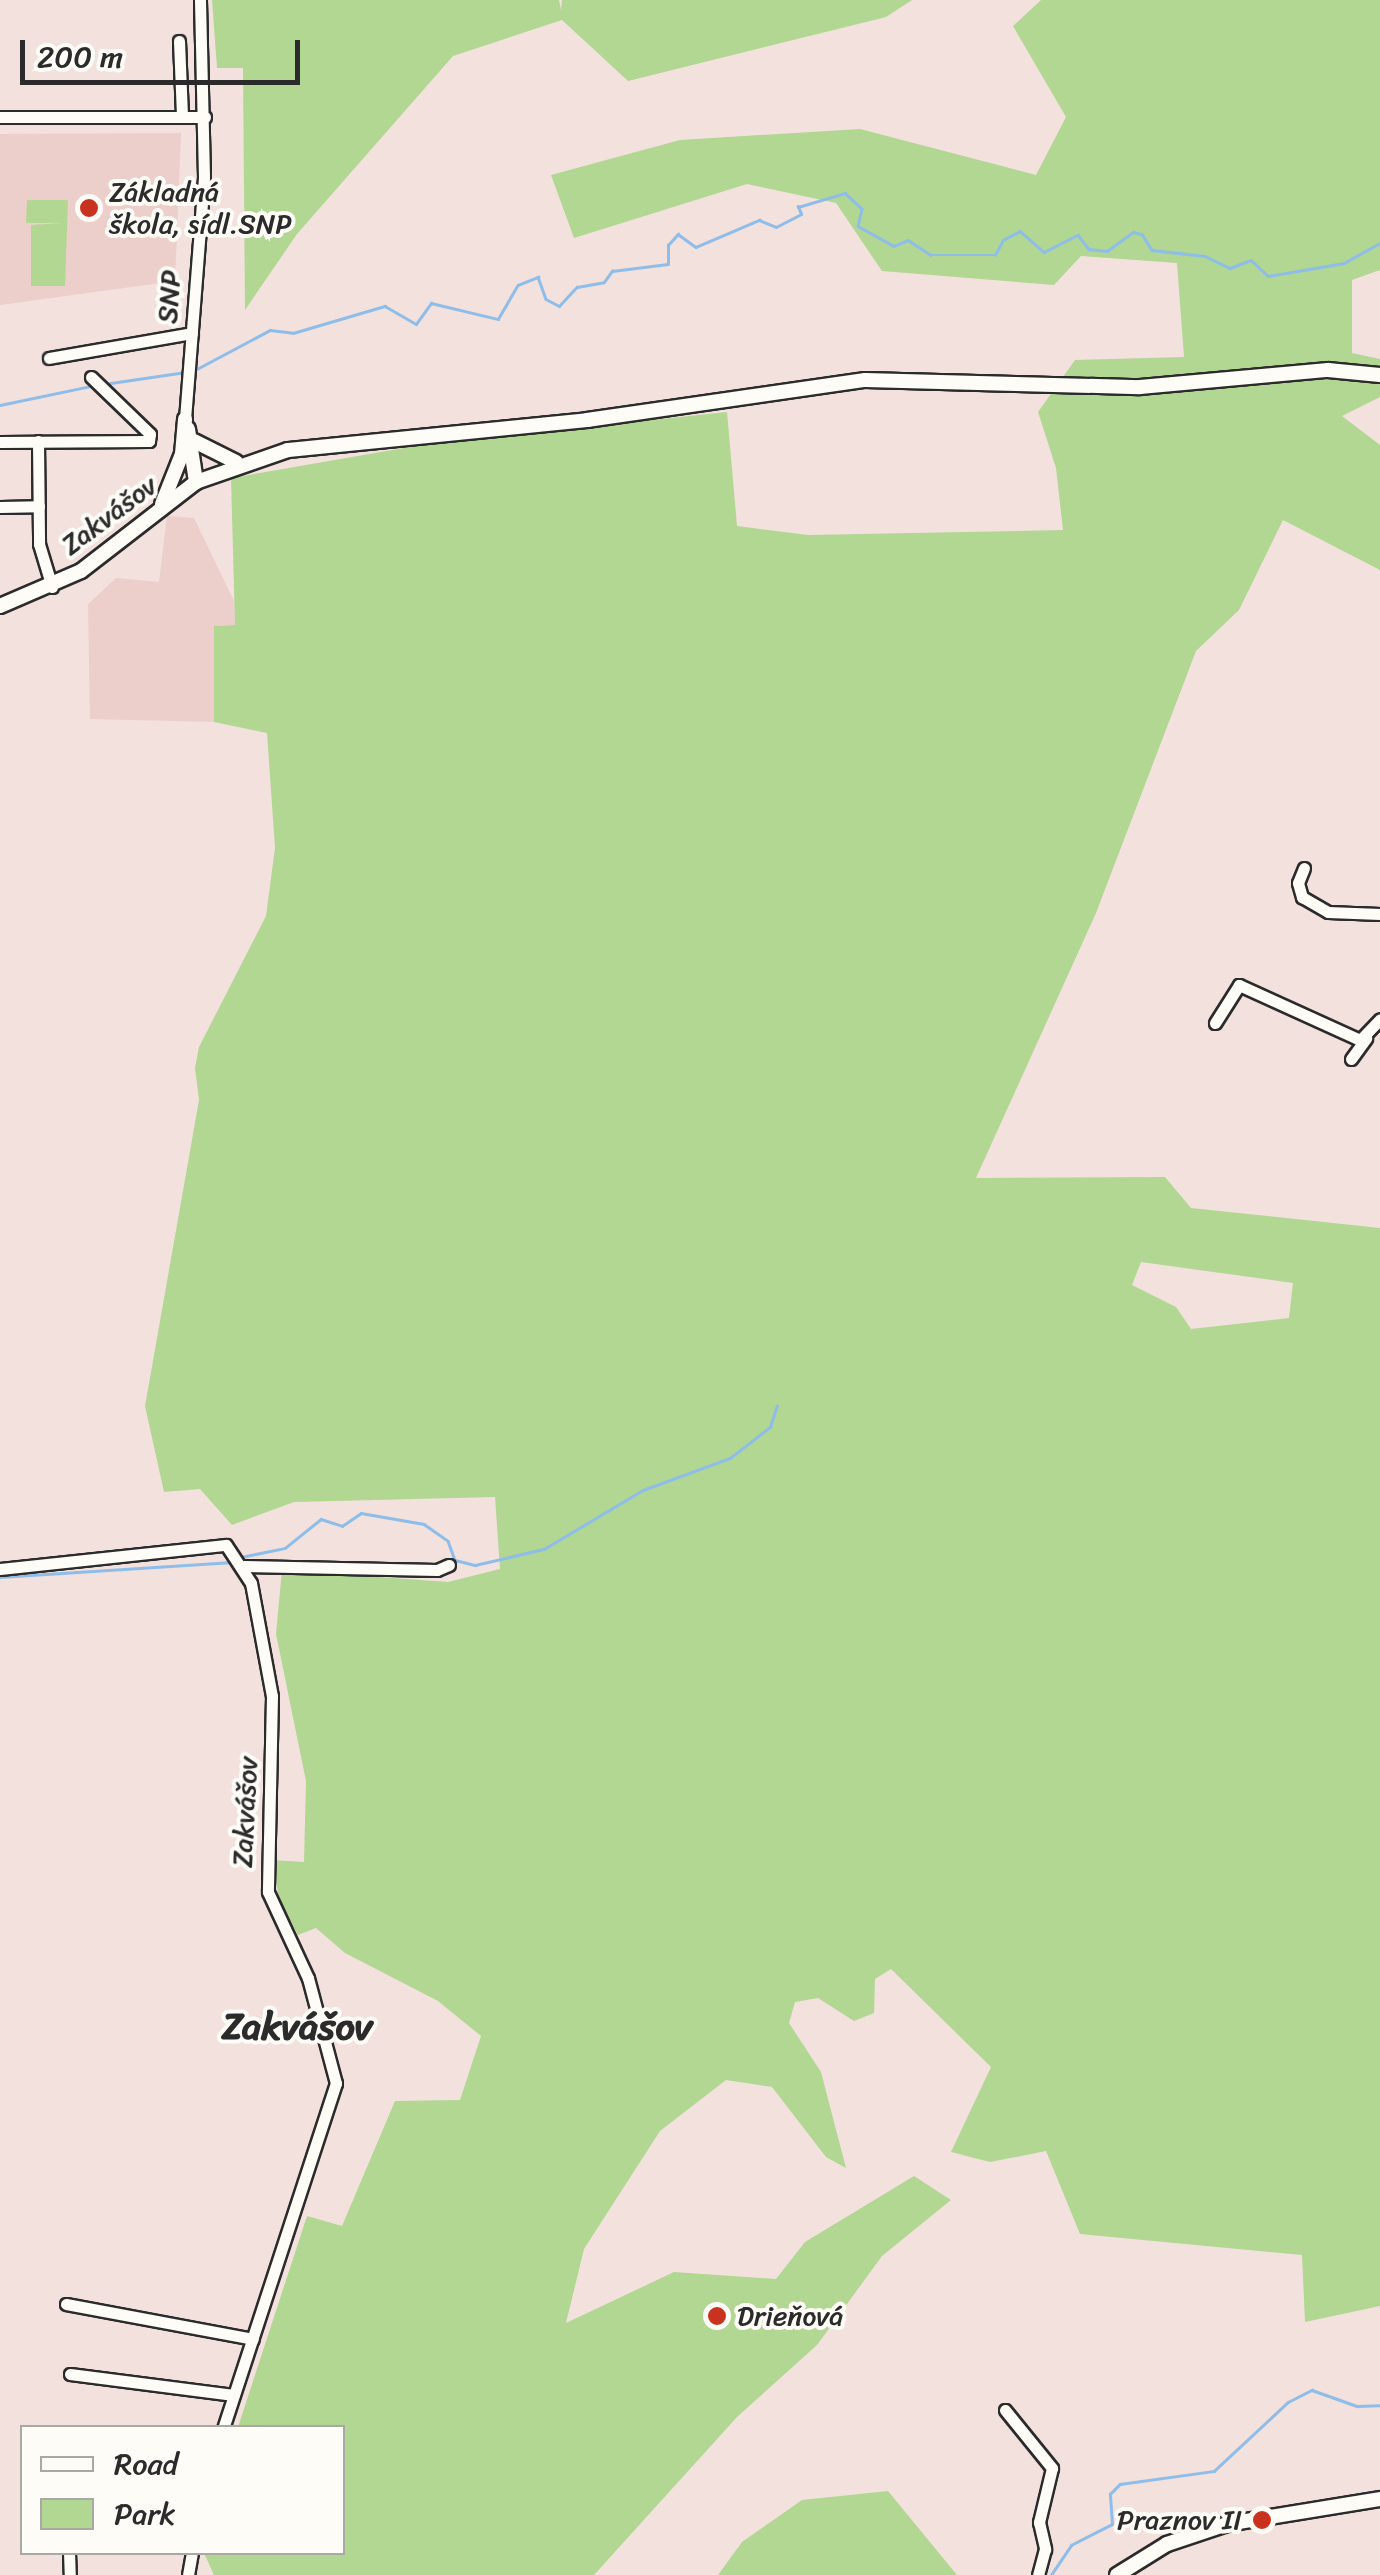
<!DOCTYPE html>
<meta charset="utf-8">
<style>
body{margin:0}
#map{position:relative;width:1380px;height:2575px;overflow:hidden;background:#f3e1dd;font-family:Sriracha,sans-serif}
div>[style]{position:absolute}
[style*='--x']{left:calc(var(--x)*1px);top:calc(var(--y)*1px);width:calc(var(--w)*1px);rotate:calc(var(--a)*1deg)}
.built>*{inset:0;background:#ecceca}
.green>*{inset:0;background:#b1d793}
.stream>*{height:2.5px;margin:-1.25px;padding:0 1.25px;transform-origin:1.25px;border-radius:1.25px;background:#8ebde9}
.roads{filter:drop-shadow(2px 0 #2b2b2b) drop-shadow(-2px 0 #2b2b2b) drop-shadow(0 2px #2b2b2b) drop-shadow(0 -2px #2b2b2b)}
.minor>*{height:11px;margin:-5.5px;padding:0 5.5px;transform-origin:5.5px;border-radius:5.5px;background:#fdfcf7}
.tertiary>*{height:14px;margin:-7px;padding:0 7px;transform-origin:7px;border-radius:7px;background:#fdfcf7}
.dots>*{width:28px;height:28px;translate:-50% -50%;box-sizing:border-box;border:5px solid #fdfcf7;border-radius:50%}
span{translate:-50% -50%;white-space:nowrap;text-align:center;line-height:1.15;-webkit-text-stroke:8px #fdfcf7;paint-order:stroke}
.poi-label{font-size:28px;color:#2b2b2b}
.left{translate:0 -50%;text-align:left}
.right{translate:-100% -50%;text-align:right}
.street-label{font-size:28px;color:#2b2b2b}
.district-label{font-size:38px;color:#2b2b2b;font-weight:700}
.legend{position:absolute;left:20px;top:2425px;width:325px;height:130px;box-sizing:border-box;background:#fdfcf7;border:2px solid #a9a8a5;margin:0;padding:12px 18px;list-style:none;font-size:30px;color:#2b2b2b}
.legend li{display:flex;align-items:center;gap:20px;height:50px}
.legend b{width:50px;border:2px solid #a9a8a5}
.scale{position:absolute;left:20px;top:40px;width:280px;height:45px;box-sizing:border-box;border:5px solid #2b2b2b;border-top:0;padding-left:12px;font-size:30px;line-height:35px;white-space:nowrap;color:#2b2b2b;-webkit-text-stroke:8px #fdfcf7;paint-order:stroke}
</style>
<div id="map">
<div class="built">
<div style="clip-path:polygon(181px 133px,175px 281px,0 305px,0 134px)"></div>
<div style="clip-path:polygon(167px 516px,194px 518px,234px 601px,235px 625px,214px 626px,214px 722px,90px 719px,88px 604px,116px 578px,159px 582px)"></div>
</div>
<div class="green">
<div style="clip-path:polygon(212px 0,559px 0,561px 10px,562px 0,912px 0,886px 17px,628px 81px,562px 20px,453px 56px,297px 234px,245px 310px,243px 68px,217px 68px)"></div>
<div style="clip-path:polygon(evenodd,1041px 0,1380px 0,1380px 270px,1352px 280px,1352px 353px,1380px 359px,1380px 397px,1342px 416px,1380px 445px,1380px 570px,1283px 520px,1239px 610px,1196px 651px,1096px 913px,976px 1178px,1165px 1177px,1191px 1208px,1380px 1228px,1380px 2306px,1305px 2322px,1302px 2255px,1080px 2234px,1046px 2151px,990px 2162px,951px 2152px,991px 2067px,891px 1969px,875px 1979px,874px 2013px,854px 2021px,818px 1998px,795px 2002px,789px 2023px,821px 2072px,846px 2168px,826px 2157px,772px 2087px,726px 2080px,660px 2131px,584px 2249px,566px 2323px,674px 2272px,776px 2279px,805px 2242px,914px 2176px,951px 2200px,882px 2256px,817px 2345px,737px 2417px,594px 2575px,214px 2575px,204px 2553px,342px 2552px,342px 2428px,238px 2427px,307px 2216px,342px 2226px,395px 2101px,460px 2100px,481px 2036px,438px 2001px,345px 1953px,316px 1928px,298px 1935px,279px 1899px,272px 1860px,304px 1862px,306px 1781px,276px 1634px,282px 1570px,448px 1582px,500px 1569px,495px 1497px,294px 1502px,232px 1525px,200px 1489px,164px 1492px,145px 1406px,199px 1100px,195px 1068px,199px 1047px,266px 916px,275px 848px,267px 733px,214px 722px,214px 626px,235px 625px,231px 478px,427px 444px,727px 412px,737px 526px,808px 535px,1063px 530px,1056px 468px,1038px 412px,1075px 360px,1184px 357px,1177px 263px,1081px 256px,1054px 285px,882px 271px,836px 203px,747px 184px,574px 238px,551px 175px,680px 140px,860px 129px,1036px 175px,1066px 117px,1013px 26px,1041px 0,1141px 1262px,1293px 1283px,1289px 1318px,1191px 1329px,1176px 1307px,1132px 1285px,1141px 1262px)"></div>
<div style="clip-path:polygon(27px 200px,68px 200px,65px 286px,31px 286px,31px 225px,64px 223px,26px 223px)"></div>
<div style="clip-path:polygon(888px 2491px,957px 2575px,718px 2575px,742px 2542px,802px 2500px)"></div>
</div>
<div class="stream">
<div style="--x:193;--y:371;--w:87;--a:-28"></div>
<div style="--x:270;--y:330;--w:23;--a:7"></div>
<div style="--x:293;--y:333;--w:96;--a:-16.4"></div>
<div style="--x:385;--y:306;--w:36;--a:30"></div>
<div style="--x:416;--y:324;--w:26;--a:-54"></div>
<div style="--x:431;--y:303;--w:69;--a:13.4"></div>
<div style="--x:498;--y:319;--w:39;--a:-60"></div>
<div style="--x:518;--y:285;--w:22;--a:-22"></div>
<div style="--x:538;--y:277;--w:23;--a:70"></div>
<div style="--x:546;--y:299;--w:15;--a:28"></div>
<div style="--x:559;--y:306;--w:26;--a:-47"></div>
<div style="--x:577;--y:287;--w:27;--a:-10"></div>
<div style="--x:604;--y:282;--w:14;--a:-54"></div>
<div style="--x:612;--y:271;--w:56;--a:-7.1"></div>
<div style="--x:668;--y:264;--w:19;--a:-90"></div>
<div style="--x:668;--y:245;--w:15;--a:-48"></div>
<div style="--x:678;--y:234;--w:22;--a:36"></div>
<div style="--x:696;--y:247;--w:69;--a:-23.2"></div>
<div style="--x:759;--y:220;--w:18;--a:22"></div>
<div style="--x:776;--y:227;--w:28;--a:-27"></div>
<div style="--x:801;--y:214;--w:8;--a:-113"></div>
<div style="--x:798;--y:207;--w:49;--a:-16.6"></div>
<div style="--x:845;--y:193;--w:23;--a:43"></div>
<div style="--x:862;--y:209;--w:17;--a:103"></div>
<div style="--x:858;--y:226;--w:41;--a:29.1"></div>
<div style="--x:894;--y:246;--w:15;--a:-23"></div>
<div style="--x:908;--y:240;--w:27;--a:33"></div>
<div style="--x:931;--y:255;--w:64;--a:0"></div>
<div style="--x:995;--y:255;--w:17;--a:-62"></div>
<div style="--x:1003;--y:240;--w:19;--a:-28"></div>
<div style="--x:1020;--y:231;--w:32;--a:41"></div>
<div style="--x:1044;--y:252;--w:38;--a:-27"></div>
<div style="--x:1078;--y:235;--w:18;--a:52"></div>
<div style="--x:1089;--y:249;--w:18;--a:6"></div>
<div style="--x:1107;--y:251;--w:32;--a:-36"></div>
<div style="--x:1133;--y:232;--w:9;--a:13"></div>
<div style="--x:1142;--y:234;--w:19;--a:58"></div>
<div style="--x:1152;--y:250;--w:53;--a:6.5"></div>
<div style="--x:1205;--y:256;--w:28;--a:26"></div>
<div style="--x:1230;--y:268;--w:22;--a:-21"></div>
<div style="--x:1251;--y:260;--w:23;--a:43"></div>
<div style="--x:1268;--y:276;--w:77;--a:-9.7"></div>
<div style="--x:1344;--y:263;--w:41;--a:-29.1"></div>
<div style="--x:104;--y:384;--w:82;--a:-8.4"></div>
<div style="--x:0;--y:405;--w:93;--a:-11.8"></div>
<div style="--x:241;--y:1557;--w:45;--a:-11.6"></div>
<div style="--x:285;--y:1548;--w:46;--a:-38.9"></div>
<div style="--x:321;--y:1519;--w:22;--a:18"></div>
<div style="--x:342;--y:1526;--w:23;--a:-34"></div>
<div style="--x:361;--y:1513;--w:64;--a:9.9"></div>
<div style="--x:424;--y:1524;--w:29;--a:35"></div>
<div style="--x:448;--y:1541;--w:20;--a:70"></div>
<div style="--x:455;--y:1560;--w:21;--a:14"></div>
<div style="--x:475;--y:1565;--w:71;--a:-13.1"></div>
<div style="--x:544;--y:1549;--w:115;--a:-30.8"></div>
<div style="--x:643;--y:1490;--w:93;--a:-20.2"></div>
<div style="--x:730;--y:1458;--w:51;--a:-37.8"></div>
<div style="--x:770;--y:1427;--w:22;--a:-72"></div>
<div style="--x:0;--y:1577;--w:229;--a:-3.7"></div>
<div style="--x:1051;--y:2575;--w:36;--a:-56"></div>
<div style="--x:1071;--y:2545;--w:46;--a:-27.1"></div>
<div style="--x:1112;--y:2524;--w:30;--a:-94"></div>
<div style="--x:1110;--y:2494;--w:14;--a:-45"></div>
<div style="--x:1120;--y:2484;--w:95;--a:-7.9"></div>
<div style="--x:1214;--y:2471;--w:101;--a:-43"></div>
<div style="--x:1288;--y:2402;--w:27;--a:-27"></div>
<div style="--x:1312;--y:2390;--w:48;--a:19.6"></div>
<div style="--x:1357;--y:2406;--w:23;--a:-2"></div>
</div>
<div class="roads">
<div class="minor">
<div style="--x:179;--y:41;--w:75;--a:87.7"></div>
<div style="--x:0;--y:117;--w:205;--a:0"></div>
<div style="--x:49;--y:358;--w:145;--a:-9.9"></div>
<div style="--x:185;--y:419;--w:243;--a:-85.5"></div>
<div style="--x:204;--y:177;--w:177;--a:-91.3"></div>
<div style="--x:38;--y:441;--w:103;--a:89.4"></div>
<div style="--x:39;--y:544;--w:45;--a:73.2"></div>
<div style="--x:0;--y:442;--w:149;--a:-0.4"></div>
<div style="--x:149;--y:441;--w:7;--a:-82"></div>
<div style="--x:150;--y:434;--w:82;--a:-136"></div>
<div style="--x:0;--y:507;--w:39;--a:-1"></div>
<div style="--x:1304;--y:868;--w:16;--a:112"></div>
<div style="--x:1298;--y:883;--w:15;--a:74"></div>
<div style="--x:1302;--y:897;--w:30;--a:30"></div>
<div style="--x:1328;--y:912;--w:52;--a:2.2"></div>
<div style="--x:1215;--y:1023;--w:45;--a:-57.7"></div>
<div style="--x:1239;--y:985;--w:133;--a:24.4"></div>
<div style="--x:1360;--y:1040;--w:29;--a:-46"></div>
<div style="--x:1351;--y:1059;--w:26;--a:-54"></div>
<div style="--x:244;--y:1566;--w:193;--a:1.2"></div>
<div style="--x:437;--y:1570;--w:13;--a:-23"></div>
<div style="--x:0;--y:1569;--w:227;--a:-6.1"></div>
<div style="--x:226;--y:1545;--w:45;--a:56.7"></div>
<div style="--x:251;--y:1583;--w:115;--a:79.5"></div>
<div style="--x:272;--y:1696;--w:196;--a:91.2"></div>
<div style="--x:268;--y:1892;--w:95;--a:65.1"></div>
<div style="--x:308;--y:1978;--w:109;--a:75.1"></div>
<div style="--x:336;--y:2083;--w:363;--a:108.1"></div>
<div style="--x:66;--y:2304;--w:190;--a:10.6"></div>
<div style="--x:70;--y:2374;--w:165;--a:7.3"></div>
<div style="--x:1005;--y:2410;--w:75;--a:51"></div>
<div style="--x:1052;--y:2468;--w:56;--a:103.5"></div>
<div style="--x:1039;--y:2522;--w:28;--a:77"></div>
<div style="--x:1045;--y:2549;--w:27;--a:105"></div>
<div style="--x:69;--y:2552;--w:23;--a:88"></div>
<div style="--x:188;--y:2575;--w:23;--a:-80"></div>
</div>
<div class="tertiary">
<div style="--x:188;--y:429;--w:54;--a:81.4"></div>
<div style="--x:194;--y:441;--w:47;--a:26.6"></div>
<div style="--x:162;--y:504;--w:54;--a:-68.2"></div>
<div style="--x:182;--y:454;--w:35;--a:-85"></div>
<div style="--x:0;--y:606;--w:88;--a:-23.4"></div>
<div style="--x:81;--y:571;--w:145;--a:-37.7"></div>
<div style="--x:196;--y:482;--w:97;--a:-19.2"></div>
<div style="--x:288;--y:450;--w:301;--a:-5.7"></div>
<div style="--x:587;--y:420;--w:281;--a:-8.2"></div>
<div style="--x:865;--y:380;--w:275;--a:1.5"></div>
<div style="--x:1140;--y:387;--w:189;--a:-5.2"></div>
<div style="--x:1328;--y:370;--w:52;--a:5.5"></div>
<div style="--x:1117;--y:2575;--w:59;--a:-31.8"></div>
<div style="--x:1167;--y:2544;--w:63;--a:-18.4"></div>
<div style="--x:1227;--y:2524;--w:155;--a:-9.3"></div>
</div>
</div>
<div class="dots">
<div style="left:89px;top:208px;background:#c8321e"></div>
<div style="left:717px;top:2316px;background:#c8321e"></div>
<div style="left:1262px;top:2520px;background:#c8321e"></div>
</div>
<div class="poi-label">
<span class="left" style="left:109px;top:208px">Základná<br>škola, sídl.SNP</span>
<span class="left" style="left:737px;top:2316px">Drieňová</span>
<span class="right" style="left:1242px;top:2520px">Praznov II</span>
</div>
<div class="street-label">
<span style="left:169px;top:297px;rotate:-86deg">SNP</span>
<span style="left:109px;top:515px;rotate:-37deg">Zakvášov</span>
<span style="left:245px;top:1812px;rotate:-87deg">Zakvášov</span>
</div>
<div class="district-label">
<span style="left:297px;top:2027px">Zakvášov</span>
</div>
<ul class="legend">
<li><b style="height:12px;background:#fdfcf7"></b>Road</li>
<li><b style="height:28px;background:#b1d793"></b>Park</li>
</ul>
<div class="scale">200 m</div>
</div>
